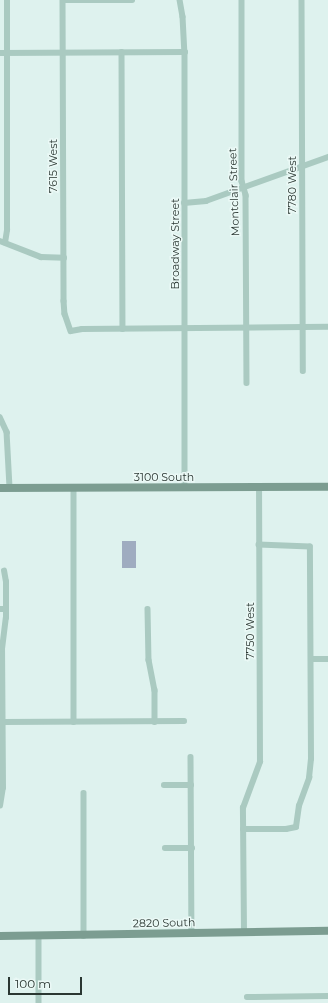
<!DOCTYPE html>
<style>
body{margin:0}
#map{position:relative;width:328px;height:1003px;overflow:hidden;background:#def2ee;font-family:Montserrat,sans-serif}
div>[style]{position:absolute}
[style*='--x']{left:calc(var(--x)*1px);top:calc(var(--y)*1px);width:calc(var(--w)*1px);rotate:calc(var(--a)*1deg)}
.green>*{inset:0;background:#9facc0;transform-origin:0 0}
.street>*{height:5.5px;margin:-2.75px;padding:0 2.75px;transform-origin:2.75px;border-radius:2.75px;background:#aacac1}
.secondary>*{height:8px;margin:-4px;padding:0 4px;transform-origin:4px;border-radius:4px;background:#7c9d91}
span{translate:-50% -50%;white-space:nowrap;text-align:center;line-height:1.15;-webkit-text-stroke:3px #ebf9f6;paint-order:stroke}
.street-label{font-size:11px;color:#2a3732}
.scale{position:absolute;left:8px;top:977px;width:74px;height:18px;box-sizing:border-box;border:2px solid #2a3732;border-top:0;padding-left:5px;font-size:12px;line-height:14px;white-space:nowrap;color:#2a3732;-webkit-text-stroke:3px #ebf9f6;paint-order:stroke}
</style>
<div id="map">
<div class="green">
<div style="left:122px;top:541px;width:14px;height:27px"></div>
</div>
<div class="street">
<div style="--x:63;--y:0;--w:301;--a:89.8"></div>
<div style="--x:64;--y:301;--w:13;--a:86"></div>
<div style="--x:65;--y:314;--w:18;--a:71"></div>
<div style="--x:71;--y:331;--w:11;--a:-10"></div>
<div style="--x:82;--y:329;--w:246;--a:-0.5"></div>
<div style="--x:63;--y:0;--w:69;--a:0"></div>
<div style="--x:180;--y:0;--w:17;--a:80"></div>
<div style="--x:183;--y:17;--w:35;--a:87"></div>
<div style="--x:185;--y:52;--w:436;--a:90"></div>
<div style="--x:242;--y:0;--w:181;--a:90"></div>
<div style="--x:242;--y:181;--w:15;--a:74"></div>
<div style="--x:246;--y:195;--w:188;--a:89.7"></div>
<div style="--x:302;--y:0;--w:371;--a:89.8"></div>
<div style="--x:122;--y:52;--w:277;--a:89.8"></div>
<div style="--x:0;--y:53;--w:185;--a:-0.3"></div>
<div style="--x:184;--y:203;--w:22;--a:-5"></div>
<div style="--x:206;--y:201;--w:130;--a:-19.8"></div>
<div style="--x:0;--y:241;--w:44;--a:21.3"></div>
<div style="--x:41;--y:257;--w:23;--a:2"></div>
<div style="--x:5;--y:243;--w:13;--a:-81"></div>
<div style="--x:7;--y:230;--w:230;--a:-90"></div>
<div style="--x:0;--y:417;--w:17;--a:65"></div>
<div style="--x:7;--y:432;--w:56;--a:86.9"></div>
<div style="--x:74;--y:488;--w:234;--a:90"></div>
<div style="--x:0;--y:609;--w:6;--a:0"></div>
<div style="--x:148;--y:609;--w:51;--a:88.9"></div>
<div style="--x:149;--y:660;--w:31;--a:79"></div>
<div style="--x:155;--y:690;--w:32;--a:90"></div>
<div style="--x:312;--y:659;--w:16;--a:0"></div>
<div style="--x:3;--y:722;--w:181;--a:-0.3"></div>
<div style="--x:191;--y:757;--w:176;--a:89.7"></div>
<div style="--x:164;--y:785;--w:27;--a:0"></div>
<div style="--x:84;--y:793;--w:143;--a:90"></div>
<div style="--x:0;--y:806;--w:18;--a:-81"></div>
<div style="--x:3;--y:788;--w:139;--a:-90.4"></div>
<div style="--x:2;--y:649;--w:31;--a:-83"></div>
<div style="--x:6;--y:618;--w:36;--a:-90"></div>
<div style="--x:6;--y:582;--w:11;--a:-100"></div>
<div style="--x:243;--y:829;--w:43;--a:0"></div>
<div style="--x:286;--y:829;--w:10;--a:-11"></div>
<div style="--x:296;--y:827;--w:21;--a:-82"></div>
<div style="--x:299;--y:806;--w:30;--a:-70"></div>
<div style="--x:309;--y:778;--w:19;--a:-84"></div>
<div style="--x:311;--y:759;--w:212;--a:-90.3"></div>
<div style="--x:310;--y:547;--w:51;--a:-177.8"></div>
<div style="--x:165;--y:848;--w:27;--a:0"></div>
<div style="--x:244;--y:932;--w:124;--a:-90.5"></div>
<div style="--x:243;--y:808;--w:49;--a:-69.7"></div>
<div style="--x:260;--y:762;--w:274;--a:-90.2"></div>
<div style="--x:39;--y:937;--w:66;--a:90"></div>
<div style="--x:247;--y:997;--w:81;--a:-0.7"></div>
</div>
<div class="secondary">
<div style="--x:0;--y:488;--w:328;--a:-0.2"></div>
<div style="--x:0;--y:936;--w:328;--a:-0.9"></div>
</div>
<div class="street-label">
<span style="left:53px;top:166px;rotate:-90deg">7615 West</span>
<span style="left:292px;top:185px;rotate:-90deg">7780 West</span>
<span style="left:234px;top:192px;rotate:-92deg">Montclair Street</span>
<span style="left:175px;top:244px;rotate:-90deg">Broadway Street</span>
<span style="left:164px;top:477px">3100 South</span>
<span style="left:250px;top:631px;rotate:-90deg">7750 West</span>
<span style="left:164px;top:923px;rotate:-1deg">2820 South</span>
</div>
<div class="scale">100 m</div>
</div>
